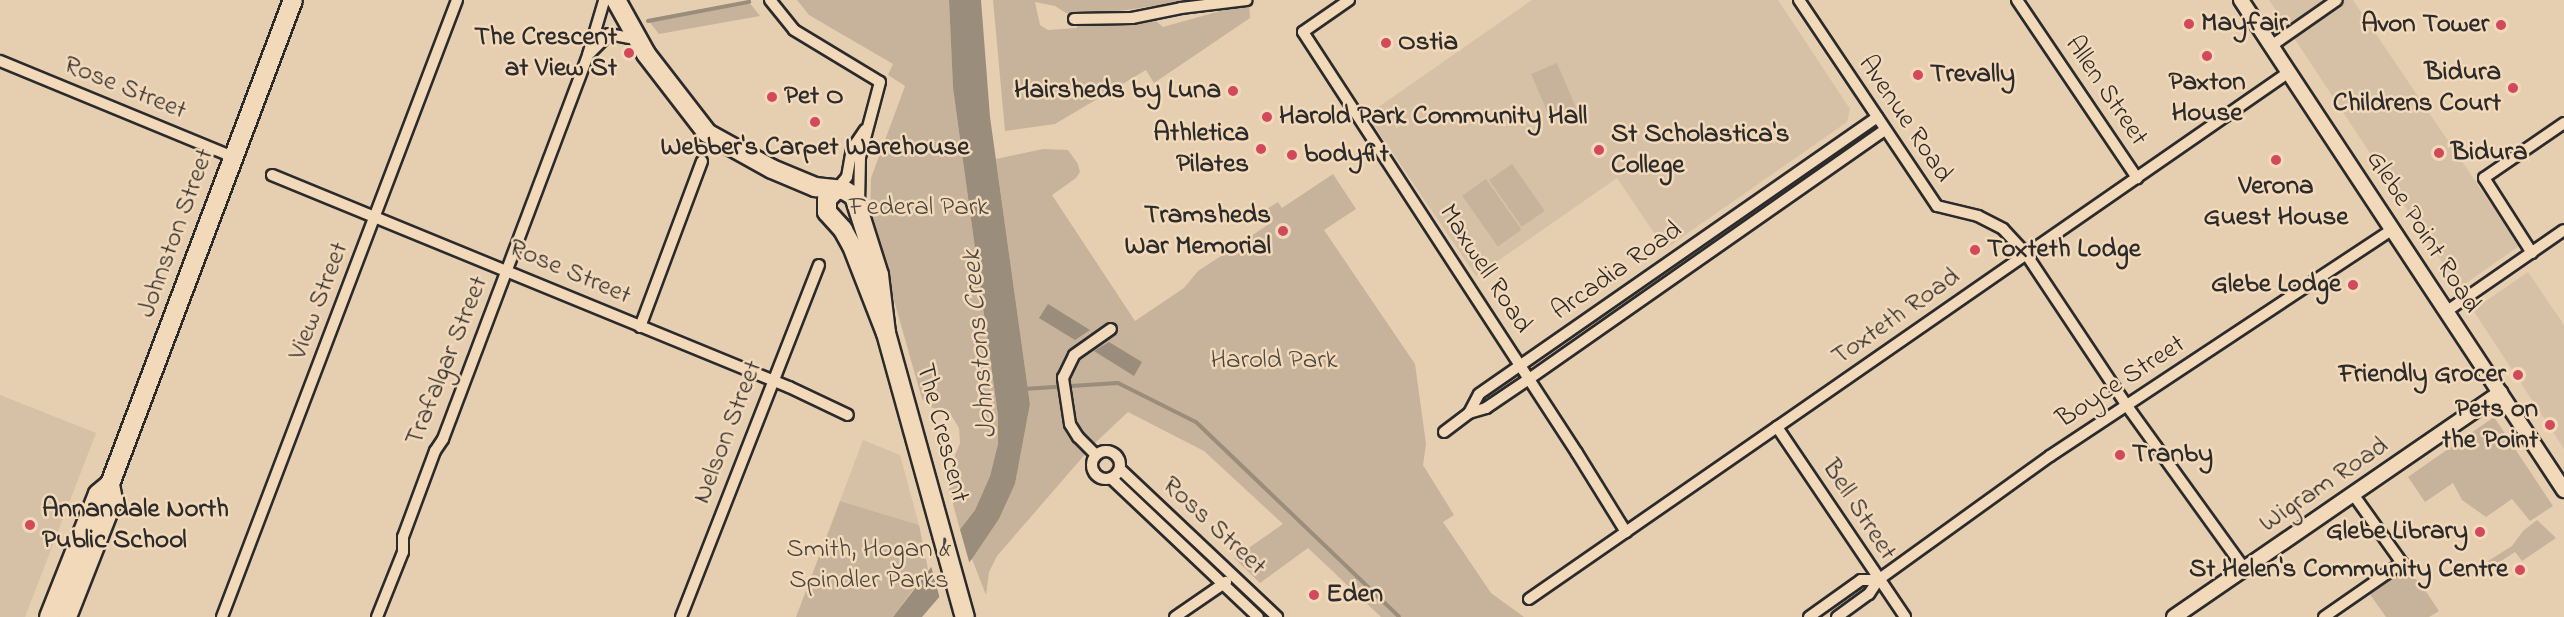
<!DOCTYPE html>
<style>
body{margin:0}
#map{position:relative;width:2564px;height:617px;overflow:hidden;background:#e6ceb1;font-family:"Indie Flower",sans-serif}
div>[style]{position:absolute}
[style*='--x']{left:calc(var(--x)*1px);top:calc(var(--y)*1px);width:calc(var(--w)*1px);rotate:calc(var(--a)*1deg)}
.built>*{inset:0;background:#d6c0a6}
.green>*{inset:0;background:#c7b39b;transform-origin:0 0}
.water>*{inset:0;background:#9b8d7c}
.pier>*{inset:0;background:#e6ceb1}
.stream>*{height:4px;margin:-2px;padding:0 2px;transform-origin:2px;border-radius:2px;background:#9b8d7c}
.roads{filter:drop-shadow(2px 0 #2b2b2b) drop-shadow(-2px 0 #2b2b2b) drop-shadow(0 2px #2b2b2b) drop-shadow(0 -2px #2b2b2b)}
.minor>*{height:10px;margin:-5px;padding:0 5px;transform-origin:5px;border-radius:5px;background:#f2d9ba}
.minor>.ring{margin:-5px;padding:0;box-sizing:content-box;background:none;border:10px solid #f2d9ba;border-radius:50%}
.tertiary>*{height:14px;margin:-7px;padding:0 7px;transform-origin:7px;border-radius:7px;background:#f2d9ba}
.primary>*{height:18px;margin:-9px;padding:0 9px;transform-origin:9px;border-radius:9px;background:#f2d9ba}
.dots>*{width:16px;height:16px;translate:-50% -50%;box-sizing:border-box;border:3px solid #f2d9ba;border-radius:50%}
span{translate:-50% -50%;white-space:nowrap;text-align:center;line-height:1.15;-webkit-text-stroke:5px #f2d9ba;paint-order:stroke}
.poi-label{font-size:27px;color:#2b2b2b;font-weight:700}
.left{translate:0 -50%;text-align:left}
.right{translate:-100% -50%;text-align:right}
.street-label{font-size:27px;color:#2b2b2b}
.park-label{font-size:27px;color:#4a4641}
.water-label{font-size:28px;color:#4d4843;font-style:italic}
</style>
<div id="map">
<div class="built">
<div style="clip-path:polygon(1532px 0,1778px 0,1850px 109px,1847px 122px,1665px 249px,1617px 178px,1476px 276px,1367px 115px)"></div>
<div style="clip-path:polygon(2269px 0,2353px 0,2519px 246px,2459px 288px)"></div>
<div style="clip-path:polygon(2528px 272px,2564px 325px,2564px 449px,2473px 310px)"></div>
<div style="clip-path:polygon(0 395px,96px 433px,25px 617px,0 617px)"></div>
<div style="clip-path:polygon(863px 440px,900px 455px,919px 525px,840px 501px)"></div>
</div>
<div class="green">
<div style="clip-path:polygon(797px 0,949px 0,953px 88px,998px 416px,998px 444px,990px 476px,975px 510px,960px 530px,946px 478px,960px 443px,959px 428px,951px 415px,931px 407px,922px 399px,870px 216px,871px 178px,905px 86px,888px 75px,893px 64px,809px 15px)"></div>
<div style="clip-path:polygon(993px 0,1199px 0,1181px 2px,1180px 5px,1153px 6px,1093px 15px,1066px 13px,1055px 6px,1035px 2px,1040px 25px,1048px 30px,1077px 28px,1077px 22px,1133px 25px,1156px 21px,1163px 27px,1249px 3px,1250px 18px,1154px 83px,1146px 70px,1055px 124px,1005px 131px)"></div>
<div style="clip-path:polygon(748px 1px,760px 16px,659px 34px,647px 19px)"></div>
<div style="left:1557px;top:63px;width:51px;height:28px;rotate:67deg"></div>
<div style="clip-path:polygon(1043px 149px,1068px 150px,1078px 164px,1080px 172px,1076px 178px,1052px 195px,1135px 321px,1184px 288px,1198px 271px,1227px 252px,1229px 256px,1240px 249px,1238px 245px,1272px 222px,1265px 210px,1278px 202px,1282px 208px,1333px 174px,1356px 209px,1324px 230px,1415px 364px,1426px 444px,1423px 465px,1454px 515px,1443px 522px,1491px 593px,1524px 617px,1381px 617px,1308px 548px,1260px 583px,1234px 558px,1283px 524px,1204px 451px,1128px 412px,1094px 444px,997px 556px,989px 572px,986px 595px,972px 559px,999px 519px,1015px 484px,1030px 404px,996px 159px)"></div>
<div style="left:1512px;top:164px;width:57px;height:28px;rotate:55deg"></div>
<div style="left:1486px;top:179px;width:62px;height:29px;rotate:55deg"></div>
<div style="clip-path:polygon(2494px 417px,2553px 506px,2530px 521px,2512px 499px,2486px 517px,2462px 500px,2453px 483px,2425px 502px,2408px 477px)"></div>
<div style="clip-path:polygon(840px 501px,919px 525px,928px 569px,893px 617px,796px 617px)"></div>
<div style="clip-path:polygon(2537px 520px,2556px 538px,2522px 561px,2515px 552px,2492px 567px,2488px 561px,2512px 546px,2523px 531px)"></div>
<div style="clip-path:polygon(2395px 575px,2408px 575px,2419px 581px,2439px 611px,2429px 617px,2386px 617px,2369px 593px)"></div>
</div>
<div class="water">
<div style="clip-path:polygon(949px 0,981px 0,990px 117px,1030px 404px,1015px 484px,999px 519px,972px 559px,922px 617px,893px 617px,975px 510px,990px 476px,998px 444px,998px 416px,953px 88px)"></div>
<div style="clip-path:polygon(1048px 304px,1090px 330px,1075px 340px,1039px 318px)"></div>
<div style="clip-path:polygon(1109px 342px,1142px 362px,1134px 376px,1094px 351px)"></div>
</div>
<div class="pier">
<div style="clip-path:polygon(959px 526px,970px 565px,940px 599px,930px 562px)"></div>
</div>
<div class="stream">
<div style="--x:648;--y:21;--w:103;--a:-10.7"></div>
<div style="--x:1023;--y:389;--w:95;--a:-3.6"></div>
<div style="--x:1118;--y:383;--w:87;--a:26.6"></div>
<div style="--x:1196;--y:422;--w:281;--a:43.8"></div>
</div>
<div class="roads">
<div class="minor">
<div style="--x:770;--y:0;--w:38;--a:51"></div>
<div style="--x:794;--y:30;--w:100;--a:31.2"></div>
<div style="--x:880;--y:82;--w:78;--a:104.9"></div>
<div style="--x:860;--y:157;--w:47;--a:91.2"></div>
<div style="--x:1349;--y:0;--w:56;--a:145.2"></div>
<div style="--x:1303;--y:32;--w:502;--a:56.94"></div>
<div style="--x:1577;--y:453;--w:93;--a:58.2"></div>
<div style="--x:1799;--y:0;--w:248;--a:56.2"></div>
<div style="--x:1937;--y:206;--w:42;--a:13.7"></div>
<div style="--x:1978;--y:216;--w:28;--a:27"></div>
<div style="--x:2003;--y:229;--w:34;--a:47"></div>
<div style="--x:2026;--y:254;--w:182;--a:56.4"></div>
<div style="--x:2127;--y:406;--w:200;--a:54.2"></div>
<div style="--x:2017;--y:0;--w:215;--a:56"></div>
<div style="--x:1074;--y:19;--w:58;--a:-1"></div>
<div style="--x:1132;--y:18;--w:50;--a:-11.5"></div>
<div style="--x:1181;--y:8;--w:66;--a:-6.9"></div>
<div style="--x:2271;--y:46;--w:80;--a:-34.9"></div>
<div style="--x:590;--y:53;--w:27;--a:-45"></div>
<div style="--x:609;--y:34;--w:21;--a:11"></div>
<div style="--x:0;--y:61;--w:252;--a:22.4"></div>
<div style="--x:272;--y:175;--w:559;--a:22.3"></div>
<div style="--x:789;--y:387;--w:65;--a:25.4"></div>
<div style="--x:836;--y:190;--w:17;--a:-50"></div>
<div style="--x:847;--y:177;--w:28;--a:-80"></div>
<div style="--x:852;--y:149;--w:23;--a:-56"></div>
<div style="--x:2532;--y:253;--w:89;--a:-122.6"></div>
<div style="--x:2484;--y:178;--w:97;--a:-34.5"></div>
<div style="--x:2447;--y:311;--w:142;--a:-34.7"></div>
<div style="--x:640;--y:327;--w:177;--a:-69.5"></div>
<div style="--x:1469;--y:413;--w:21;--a:-62"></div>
<div style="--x:1479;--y:394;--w:485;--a:-34.8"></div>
<div style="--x:1777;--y:427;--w:229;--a:56"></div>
<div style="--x:1444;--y:432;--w:31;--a:-37"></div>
<div style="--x:1469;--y:413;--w:18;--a:-16"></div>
<div style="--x:1486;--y:408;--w:52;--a:-34"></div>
<div style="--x:1529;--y:379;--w:434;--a:-35"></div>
<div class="ring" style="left:1092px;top:451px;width:18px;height:18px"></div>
<div style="--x:1096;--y:455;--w:25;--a:-135"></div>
<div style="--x:1078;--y:437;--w:15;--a:-122"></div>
<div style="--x:1070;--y:424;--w:47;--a:-98.7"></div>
<div style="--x:1063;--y:378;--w:25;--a:-64"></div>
<div style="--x:1074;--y:355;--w:45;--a:-35.1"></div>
<div style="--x:1120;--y:469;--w:216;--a:43.3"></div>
<div style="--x:1111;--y:478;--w:202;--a:43.4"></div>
<div style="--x:1529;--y:599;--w:925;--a:-34.74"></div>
<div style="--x:222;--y:617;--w:660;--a:-69.15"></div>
<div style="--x:377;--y:617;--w:70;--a:-68.2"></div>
<div style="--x:403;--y:552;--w:15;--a:-90"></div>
<div style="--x:403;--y:537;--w:92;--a:-69.6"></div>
<div style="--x:435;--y:451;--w:14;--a:-56"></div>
<div style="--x:443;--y:439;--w:410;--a:-69.3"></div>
<div style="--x:588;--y:55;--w:56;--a:-73.5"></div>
<div style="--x:681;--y:617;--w:378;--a:-68.6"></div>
<div style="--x:1175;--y:617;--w:62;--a:-34.5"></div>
<div style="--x:1809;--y:617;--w:64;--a:-35.4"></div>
<div style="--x:1861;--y:580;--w:17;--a:0"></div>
<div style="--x:1837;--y:617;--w:39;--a:-36"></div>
<div style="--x:1869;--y:594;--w:17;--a:-57"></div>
<div style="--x:1878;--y:580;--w:212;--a:-35.8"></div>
<div style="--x:2050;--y:456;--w:411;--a:-33.5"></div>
<div style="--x:2324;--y:617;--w:95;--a:-34.7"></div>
<div style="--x:2402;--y:563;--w:85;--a:-125.4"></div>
</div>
<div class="tertiary">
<div style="--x:2241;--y:0;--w:587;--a:56.61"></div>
<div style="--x:2174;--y:617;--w:396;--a:-34.5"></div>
</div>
<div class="primary">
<div style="--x:616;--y:0;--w:62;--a:60.9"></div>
<div style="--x:646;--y:54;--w:100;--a:52.3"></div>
<div style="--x:707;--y:133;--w:74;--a:29"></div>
<div style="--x:772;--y:169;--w:47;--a:22.7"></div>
<div style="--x:815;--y:187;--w:29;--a:6"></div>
<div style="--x:844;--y:190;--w:12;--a:31"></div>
<div style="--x:854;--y:196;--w:83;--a:72.4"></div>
<div style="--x:879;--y:275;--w:58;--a:83.1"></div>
<div style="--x:835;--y:191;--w:11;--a:135"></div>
<div style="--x:827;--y:199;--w:13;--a:90"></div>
<div style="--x:827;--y:212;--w:24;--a:48"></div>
<div style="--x:843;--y:230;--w:18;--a:61"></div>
<div style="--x:852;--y:246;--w:93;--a:68.7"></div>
<div style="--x:886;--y:333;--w:295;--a:74.5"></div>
<div style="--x:49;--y:617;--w:132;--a:-68.3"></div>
<div style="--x:98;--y:494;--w:16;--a:-40"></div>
<div style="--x:67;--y:617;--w:126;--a:-68.5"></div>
<div style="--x:113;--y:500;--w:16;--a:-101"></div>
<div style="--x:110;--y:484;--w:517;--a:-69.29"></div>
</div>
</div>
<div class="dots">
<div style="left:2189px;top:24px;background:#d1495b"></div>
<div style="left:2501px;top:25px;background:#d1495b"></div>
<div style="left:1386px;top:43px;background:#d1495b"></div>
<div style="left:629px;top:53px;background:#d1495b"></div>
<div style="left:2207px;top:56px;background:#d1495b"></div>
<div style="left:1918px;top:75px;background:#d1495b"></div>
<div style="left:2513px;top:88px;background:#d1495b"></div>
<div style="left:1233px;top:91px;background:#d1495b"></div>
<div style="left:772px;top:97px;background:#d1495b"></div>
<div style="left:1267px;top:117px;background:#d1495b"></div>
<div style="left:815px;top:122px;background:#d1495b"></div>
<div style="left:1261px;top:149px;background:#d1495b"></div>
<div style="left:1599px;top:150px;background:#d1495b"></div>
<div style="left:2439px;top:153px;background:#d1495b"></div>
<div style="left:1292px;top:155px;background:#d1495b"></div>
<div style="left:2276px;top:160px;background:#d1495b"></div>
<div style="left:1283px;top:231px;background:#d1495b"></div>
<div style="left:1975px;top:250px;background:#d1495b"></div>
<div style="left:2353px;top:285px;background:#d1495b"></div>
<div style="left:2518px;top:375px;background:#d1495b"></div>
<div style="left:2550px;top:425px;background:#d1495b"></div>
<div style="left:2120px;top:455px;background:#d1495b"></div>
<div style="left:30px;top:525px;background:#d1495b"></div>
<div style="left:2480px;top:532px;background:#d1495b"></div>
<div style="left:2520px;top:570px;background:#d1495b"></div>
<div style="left:1314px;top:595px;background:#d1495b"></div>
</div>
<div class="poi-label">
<span class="left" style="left:2201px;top:24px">Mayfair</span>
<span class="right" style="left:2489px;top:25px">Avon Tower</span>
<span class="right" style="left:617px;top:53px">The Crescent<br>at View St</span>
<span class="left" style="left:1398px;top:43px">Ostia</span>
<span class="right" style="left:2501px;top:88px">Bidura<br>Childrens Court</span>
<span class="left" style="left:1930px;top:75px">Trevally</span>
<span style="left:2207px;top:98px">Paxton<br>House</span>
<span class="right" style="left:1221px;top:91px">Hairsheds by Luna</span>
<span class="left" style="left:784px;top:97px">Pet O</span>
<span class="left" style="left:1279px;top:117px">Harold Park Community Hall</span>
<span class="right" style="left:1249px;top:149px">Athletica<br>Pilates</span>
<span class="left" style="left:1611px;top:150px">St Scholastica's<br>College</span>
<span style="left:815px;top:148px">Webber's Carpet Warehouse</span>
<span class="left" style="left:2451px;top:153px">Bidura</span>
<span class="left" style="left:1304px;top:155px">bodyfit</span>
<span style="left:2276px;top:202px">Verona<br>Guest House</span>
<span class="right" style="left:1271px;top:231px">Tramsheds<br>War Memorial</span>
<span class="left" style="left:1987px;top:250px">Toxteth Lodge</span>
<span class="right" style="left:2341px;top:285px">Glebe Lodge</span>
<span class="right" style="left:2506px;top:375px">Friendly Grocer</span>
<span class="right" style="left:2538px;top:425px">Pets on<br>the Point</span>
<span class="left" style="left:2132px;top:455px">Tranby</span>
<span class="left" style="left:42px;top:525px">Annandale North<br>Public School</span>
<span class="right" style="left:2468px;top:532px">Glebe Library</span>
<span class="right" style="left:2508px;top:570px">St Helen's Community Centre</span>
<span class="left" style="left:1326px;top:595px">Eden</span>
</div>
<div class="street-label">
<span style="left:125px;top:88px;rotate:22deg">Rose Street</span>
<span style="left:2106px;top:91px;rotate:56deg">Allen Street</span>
<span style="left:1905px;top:119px;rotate:56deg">Avenue Road</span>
<span style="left:2423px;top:232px;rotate:57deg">Glebe Point Road</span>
<span style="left:176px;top:233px;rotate:-70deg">Johnston Street</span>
<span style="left:1485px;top:269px;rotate:57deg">Maxwell Road</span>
<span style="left:1617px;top:271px;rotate:-35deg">Arcadia Road</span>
<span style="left:570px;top:272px;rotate:23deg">Rose Street</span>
<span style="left:319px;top:301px;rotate:-69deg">View Street</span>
<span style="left:1896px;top:317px;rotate:-35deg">Toxteth Road</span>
<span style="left:447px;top:361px;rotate:-68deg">Trafalgar Street</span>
<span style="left:2121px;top:382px;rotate:-33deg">Boyce Street</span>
<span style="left:728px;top:432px;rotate:-69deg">Nelson Street</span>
<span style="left:942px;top:433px;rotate:75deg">The Crescent</span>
<span style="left:2324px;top:485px;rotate:-34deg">Wigram Road</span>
<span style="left:1859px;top:510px;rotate:57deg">Bell Street</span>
<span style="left:1214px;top:526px;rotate:43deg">Ross Street</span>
</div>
<div class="park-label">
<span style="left:919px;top:208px">Federal Park</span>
<span style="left:1274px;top:361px">Harold Park</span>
<span style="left:869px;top:565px">Smith, Hogan &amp;<br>Spindler Parks</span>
</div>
<div class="water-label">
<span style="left:981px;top:344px;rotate:-95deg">Johnstons Creek</span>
</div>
</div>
